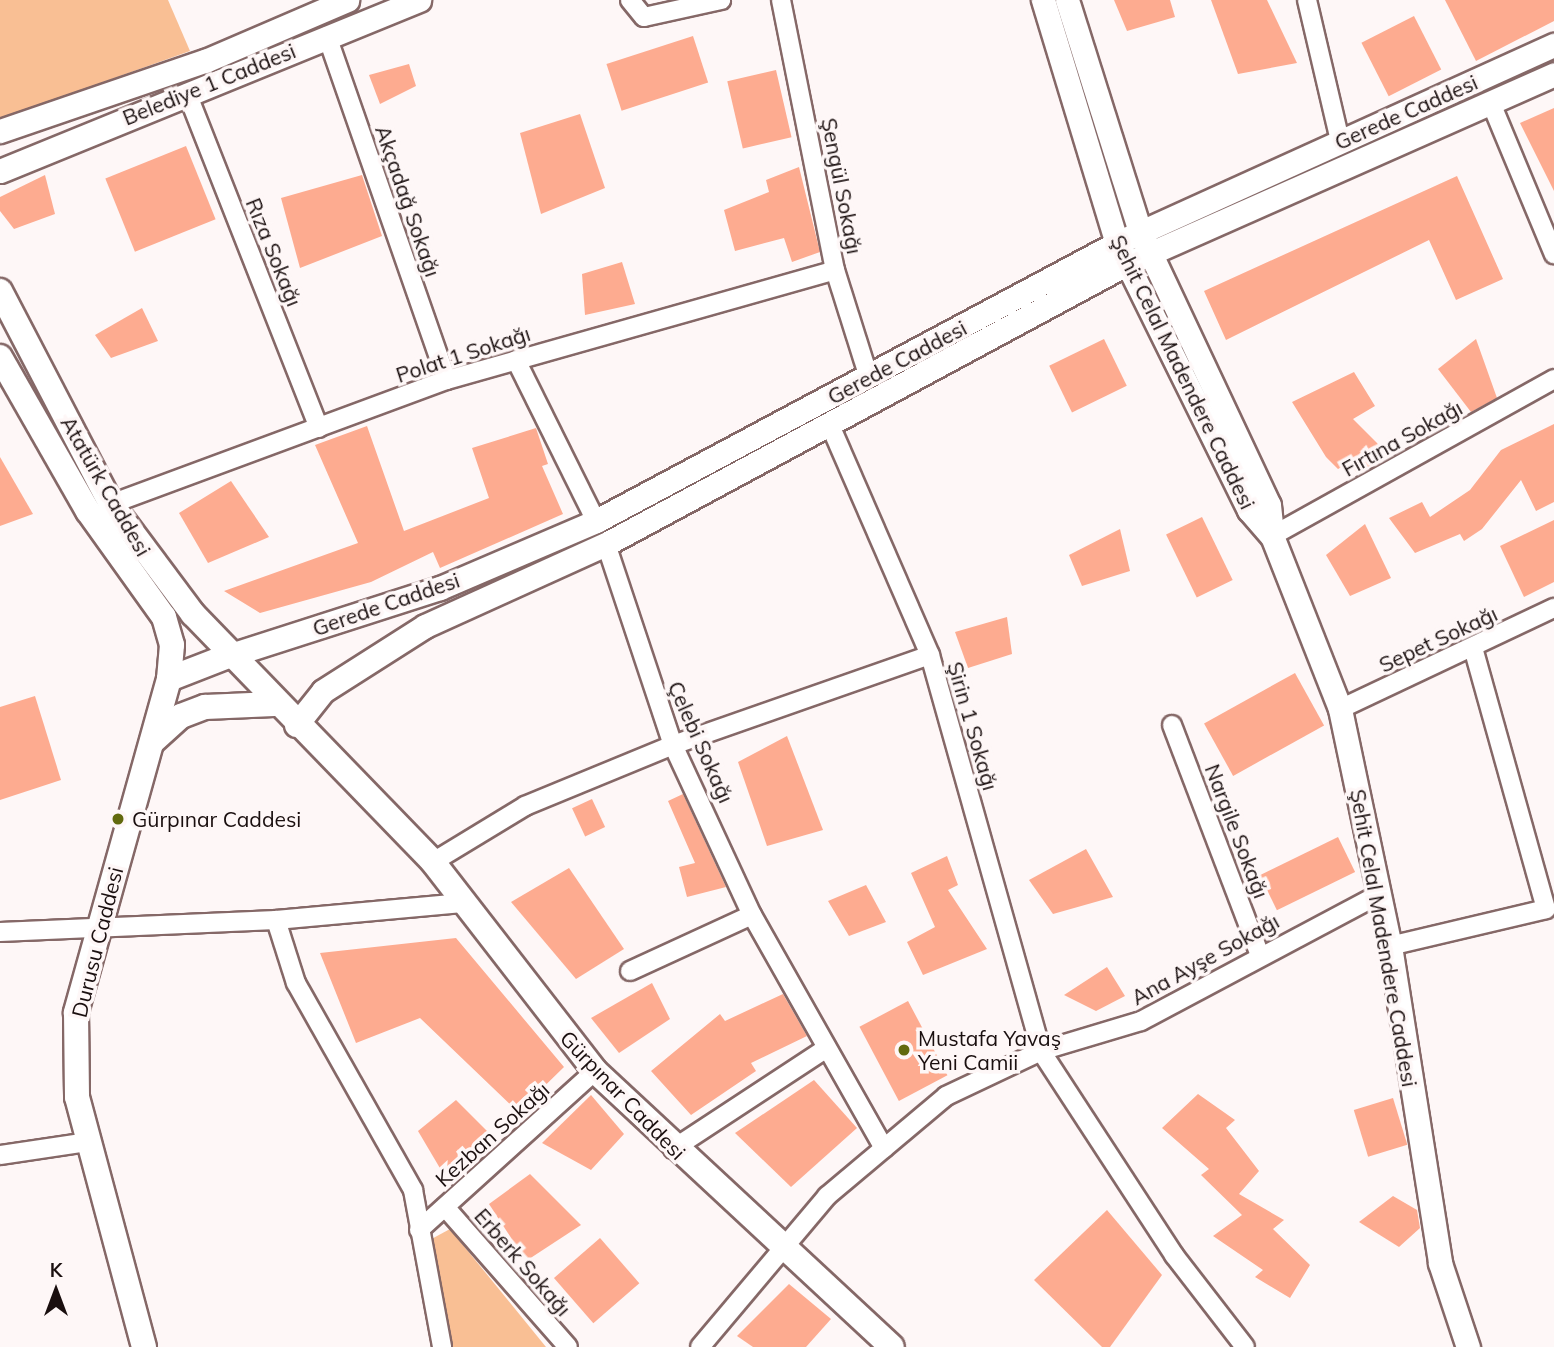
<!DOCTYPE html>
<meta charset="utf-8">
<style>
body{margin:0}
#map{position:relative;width:1554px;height:1347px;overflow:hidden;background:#fef7f7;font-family:Mulish,sans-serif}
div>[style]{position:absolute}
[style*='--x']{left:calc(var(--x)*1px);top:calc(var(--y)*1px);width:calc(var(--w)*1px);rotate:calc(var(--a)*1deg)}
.green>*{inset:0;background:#f9bf94}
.building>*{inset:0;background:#fdab90;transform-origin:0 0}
.roads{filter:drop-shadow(2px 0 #856867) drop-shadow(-2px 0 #856867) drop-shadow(0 2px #856867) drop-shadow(0 -2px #856867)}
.minor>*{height:18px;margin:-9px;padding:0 9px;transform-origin:9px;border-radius:9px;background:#fff}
.tertiary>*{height:23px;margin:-11.5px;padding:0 11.5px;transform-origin:11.5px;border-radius:11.5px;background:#fff}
.secondary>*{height:24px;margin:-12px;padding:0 12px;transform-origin:12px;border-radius:12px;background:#fff}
.dots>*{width:19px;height:19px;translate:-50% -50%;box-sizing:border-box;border:4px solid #fef7f7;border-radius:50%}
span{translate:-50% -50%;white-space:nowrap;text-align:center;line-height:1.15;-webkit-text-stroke:7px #fef7f7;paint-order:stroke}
.street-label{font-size:21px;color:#1a0f0f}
.poi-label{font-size:21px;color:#1a0f0f}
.left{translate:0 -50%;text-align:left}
.north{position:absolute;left:21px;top:1256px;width:70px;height:70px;-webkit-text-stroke:5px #fef7f7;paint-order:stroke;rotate:0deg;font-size:19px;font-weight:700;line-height:28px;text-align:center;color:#1a0f0f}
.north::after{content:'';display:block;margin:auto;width:24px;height:32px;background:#1a0f0f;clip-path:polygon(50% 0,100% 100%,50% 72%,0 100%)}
</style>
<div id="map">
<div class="green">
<div style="clip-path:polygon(0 0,168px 0,190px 51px,0 119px)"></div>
<div style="clip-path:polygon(450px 1229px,546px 1347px,448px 1347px,426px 1242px)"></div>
</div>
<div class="building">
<div style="clip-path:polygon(1114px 0,1170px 0,1175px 17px,1127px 31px)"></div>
<div style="clip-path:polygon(1211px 0,1267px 0,1297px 63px,1238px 74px)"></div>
<div style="clip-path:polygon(1445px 0,1554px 0,1554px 21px,1476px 61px)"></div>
<div style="left:1414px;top:16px;width:60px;height:59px;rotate:63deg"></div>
<div style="left:693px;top:36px;width:49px;height:91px;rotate:72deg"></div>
<div style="clip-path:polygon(409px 64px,416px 86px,380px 104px,369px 75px)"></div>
<div style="left:776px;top:70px;width:69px;height:50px;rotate:77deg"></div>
<div style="clip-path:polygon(1554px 108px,1554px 191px,1520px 123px)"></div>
<div style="clip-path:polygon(580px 114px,605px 188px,541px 214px,520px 133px)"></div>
<div style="left:186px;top:146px;width:79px;height:87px;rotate:68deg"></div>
<div style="clip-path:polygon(799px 167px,820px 252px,792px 262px,784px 238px,735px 251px,724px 210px,769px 192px,766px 180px)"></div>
<div style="clip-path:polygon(45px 175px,55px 214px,14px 229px,0 211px,0 197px)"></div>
<div style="clip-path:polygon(362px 175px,382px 236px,300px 268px,281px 198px)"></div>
<div style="clip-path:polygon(1457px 176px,1503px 279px,1456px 300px,1429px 240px,1226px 340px,1204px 291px)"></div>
<div style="clip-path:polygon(622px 262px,635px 304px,585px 315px,582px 274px)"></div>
<div style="clip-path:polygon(142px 308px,158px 341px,111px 358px,95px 335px)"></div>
<div style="left:1104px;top:339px;width:52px;height:61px;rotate:64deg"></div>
<div style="clip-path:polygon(1476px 339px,1497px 398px,1471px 412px,1438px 369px)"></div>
<div style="clip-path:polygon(1354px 372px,1375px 406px,1353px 419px,1389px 455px,1357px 473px,1349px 463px,1338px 469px,1326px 457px,1292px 402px)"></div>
<div style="clip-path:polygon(1554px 424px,1554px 502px,1536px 511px,1521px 480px,1482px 529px,1464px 541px,1460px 534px,1415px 553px,1389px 518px,1422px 502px,1430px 517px,1470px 490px,1501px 450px)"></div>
<div style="clip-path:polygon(367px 426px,404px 531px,489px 498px,472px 448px,536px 428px,548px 464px,542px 466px,563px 514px,440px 568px,433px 552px,371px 582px,260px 613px,224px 591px,358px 543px,315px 445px)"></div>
<div style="clip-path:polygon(0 457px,33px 514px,0 526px)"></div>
<div style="clip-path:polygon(231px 481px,269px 537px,208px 563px,179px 513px)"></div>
<div style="left:1202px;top:517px;width:70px;height:40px;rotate:64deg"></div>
<div style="clip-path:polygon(1554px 520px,1554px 582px,1524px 597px,1500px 546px)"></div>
<div style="clip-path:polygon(1365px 524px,1391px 578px,1350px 596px,1326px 555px)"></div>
<div style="clip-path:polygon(1120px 529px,1130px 571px,1082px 586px,1069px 555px)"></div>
<div style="clip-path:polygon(1007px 617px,1012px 654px,968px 668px,955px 632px)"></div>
<div style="left:1295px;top:673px;width:60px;height:104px;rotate:61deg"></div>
<div style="clip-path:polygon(35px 696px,61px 780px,0 800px,0 707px)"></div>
<div style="clip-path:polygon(787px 736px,823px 830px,767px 846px,738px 762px)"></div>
<div style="clip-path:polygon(683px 794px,726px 887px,687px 897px,679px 867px,695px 863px,668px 801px)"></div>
<div style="left:592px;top:799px;width:31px;height:22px;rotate:65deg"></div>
<div style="left:1338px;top:837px;width:39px;height:87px;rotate:64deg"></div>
<div style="clip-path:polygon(1086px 849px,1113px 897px,1053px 914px,1029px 880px)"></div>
<div style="clip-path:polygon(947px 856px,958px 885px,948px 890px,987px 949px,923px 975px,907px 942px,935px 927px,911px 873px)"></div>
<div style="clip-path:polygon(569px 868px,624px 949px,576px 979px,511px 902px)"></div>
<div style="clip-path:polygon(866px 885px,886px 922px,849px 936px,828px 901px)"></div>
<div style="clip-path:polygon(456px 938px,564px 1067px,518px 1112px,420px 1018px,356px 1043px,320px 953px)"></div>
<div style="clip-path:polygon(1107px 967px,1125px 996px,1096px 1011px,1064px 995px)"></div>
<div style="clip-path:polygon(652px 983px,670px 1019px,619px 1053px,591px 1018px)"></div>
<div style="clip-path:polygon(783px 994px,807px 1036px,751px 1063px,756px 1071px,691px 1115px,651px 1071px,720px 1014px,725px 1021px)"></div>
<div style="left:908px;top:1001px;width:84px;height:55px;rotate:62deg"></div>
<div style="clip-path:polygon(814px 1080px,857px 1128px,791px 1187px,735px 1133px)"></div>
<div style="clip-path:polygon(1198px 1094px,1235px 1120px,1226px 1128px,1259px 1171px,1239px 1194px,1284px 1220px,1273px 1229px,1310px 1265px,1290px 1298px,1255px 1277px,1263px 1270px,1213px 1236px,1242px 1215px,1201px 1175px,1209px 1169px,1162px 1128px)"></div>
<div style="clip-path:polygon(591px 1095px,624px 1134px,591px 1170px,542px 1143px)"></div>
<div style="left:1393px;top:1098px;width:49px;height:41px;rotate:73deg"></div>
<div style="clip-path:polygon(456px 1100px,493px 1137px,444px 1175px,418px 1131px)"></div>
<div style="clip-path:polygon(530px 1174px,581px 1225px,526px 1261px,489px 1204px)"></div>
<div style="clip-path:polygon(1393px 1196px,1417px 1210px,1420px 1228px,1399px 1247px,1359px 1222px)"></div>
<div style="clip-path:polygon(1107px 1210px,1162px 1275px,1110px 1347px,1102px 1347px,1034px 1280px)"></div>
<div style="left:600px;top:1238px;width:60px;height:61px;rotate:49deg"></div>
<div style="clip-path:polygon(789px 1284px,831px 1319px,806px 1347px,753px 1347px,737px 1336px)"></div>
</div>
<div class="roads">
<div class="minor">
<div style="--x:630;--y:0;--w:22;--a:51"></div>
<div style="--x:644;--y:17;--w:79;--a:-12.4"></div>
<div style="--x:781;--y:0;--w:275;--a:78.7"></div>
<div style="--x:835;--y:270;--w:113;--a:72.5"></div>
<div style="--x:1307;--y:0;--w:145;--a:76.8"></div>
<div style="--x:327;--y:36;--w:364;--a:70.8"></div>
<div style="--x:187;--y:93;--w:360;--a:68.5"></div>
<div style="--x:1491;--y:103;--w:164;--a:67.4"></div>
<div style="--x:516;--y:360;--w:180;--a:63.6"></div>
<div style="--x:830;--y:425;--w:251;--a:66.5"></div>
<div style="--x:930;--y:655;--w:411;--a:74.3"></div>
<div style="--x:1041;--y:1051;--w:244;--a:56.9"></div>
<div style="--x:1174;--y:1255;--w:116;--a:52.3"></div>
<div style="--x:111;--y:504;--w:358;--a:-20.3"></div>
<div style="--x:447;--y:380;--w:403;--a:-15.8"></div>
<div style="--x:1272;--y:536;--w:323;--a:-29.1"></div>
<div style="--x:606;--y:544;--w:212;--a:71.6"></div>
<div style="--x:673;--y:745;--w:187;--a:65.1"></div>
<div style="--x:752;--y:915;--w:268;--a:60.5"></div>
<div style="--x:1340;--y:709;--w:237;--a:-25.3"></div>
<div style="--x:1172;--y:725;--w:244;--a:69.1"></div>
<div style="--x:433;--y:862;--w:108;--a:-31.3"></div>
<div style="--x:525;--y:806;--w:160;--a:-22.4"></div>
<div style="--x:673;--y:745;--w:272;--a:-19.3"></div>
<div style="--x:276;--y:920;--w:66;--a:72.4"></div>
<div style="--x:296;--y:983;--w:238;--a:60.5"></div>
<div style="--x:413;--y:1190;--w:160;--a:79.5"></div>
<div style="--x:0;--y:932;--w:276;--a:-2.5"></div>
<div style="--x:276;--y:920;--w:187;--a:-5.2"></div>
<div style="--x:1390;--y:946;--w:160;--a:-13.3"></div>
<div style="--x:1546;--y:909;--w:271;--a:-105.6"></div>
<div style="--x:630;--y:971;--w:134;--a:-24.7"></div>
<div style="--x:673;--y:1149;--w:184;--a:-33.3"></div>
<div style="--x:0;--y:1155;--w:89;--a:-8.4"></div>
<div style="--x:445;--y:1207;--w:186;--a:48.7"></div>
<div style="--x:419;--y:1230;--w:237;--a:-42.1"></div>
<div style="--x:700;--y:1347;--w:197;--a:-49.9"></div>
<div style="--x:827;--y:1196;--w:155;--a:-40"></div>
<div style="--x:946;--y:1096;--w:105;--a:-25.3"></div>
<div style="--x:1041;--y:1051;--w:104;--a:-16.7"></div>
<div style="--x:1141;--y:1021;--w:271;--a:-28"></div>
</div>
<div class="tertiary">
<div style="--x:1043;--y:0;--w:254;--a:73.1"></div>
<div style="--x:1117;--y:243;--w:298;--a:63.7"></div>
<div style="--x:1249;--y:510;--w:35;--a:49"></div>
<div style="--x:1067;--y:0;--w:242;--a:72.5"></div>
<div style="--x:1140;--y:231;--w:303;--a:64.8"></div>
<div style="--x:1269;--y:505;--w:31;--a:84"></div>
<div style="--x:1272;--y:536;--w:186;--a:68.5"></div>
<div style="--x:1340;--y:709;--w:242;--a:78.1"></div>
<div style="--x:1390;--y:946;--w:321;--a:81"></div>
<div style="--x:1440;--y:1263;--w:89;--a:71.6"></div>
<div style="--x:0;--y:131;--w:217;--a:-18.9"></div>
<div style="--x:205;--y:61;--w:155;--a:-23.2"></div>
<div style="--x:0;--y:171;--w:453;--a:-22.2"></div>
<div style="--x:231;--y:655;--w:219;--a:-17.8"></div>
<div style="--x:440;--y:588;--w:170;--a:-23.2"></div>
<div style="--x:596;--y:521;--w:591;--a:-28.08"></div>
<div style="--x:1117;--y:243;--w:480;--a:-24.4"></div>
<div style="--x:296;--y:725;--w:43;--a:-51.5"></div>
<div style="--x:323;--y:691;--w:121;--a:-32.5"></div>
<div style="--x:425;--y:626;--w:199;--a:-24.4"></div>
<div style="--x:606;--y:544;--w:591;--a:-28.3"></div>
<div style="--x:1126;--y:264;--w:468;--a:-23.9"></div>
</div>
<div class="secondary">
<div style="--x:0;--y:291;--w:240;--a:62.5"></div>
<div style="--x:111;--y:504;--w:137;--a:53.3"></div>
<div style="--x:193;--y:614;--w:345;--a:45.9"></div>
<div style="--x:433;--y:862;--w:264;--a:52.2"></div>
<div style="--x:595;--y:1071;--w:405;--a:42.9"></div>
<div style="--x:0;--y:357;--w:177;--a:60.3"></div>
<div style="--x:88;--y:511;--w:130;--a:54.4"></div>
<div style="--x:164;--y:617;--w:29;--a:74"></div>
<div style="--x:172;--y:645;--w:34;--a:95"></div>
<div style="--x:169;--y:679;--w:347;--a:105.6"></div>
<div style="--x:76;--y:1013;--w:84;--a:89.3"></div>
<div style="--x:77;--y:1097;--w:259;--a:75"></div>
<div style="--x:169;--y:679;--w:66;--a:-21.2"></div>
<div style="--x:152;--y:742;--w:39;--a:-42"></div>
<div style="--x:181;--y:716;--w:26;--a:-21"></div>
<div style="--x:205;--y:707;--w:69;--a:-2.5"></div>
</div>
</div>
<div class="dots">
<div style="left:118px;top:819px;background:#626a0e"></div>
<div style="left:904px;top:1050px;background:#626a0e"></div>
</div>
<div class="street-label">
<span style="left:209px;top:84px;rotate:-22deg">Belediye 1 Caddesi</span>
<span style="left:1406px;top:112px;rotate:-24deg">Gerede Caddesi</span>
<span style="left:842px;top:186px;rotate:79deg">Şengül Sokağı</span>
<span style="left:408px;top:201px;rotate:71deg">Akçadağ Sokağı</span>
<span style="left:274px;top:252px;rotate:68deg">Rıza Sokağı</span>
<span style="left:463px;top:354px;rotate:-18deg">Polat 1 Sokağı</span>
<span style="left:897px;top:362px;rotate:-28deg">Gerede Caddesi</span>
<span style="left:1183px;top:372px;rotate:64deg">Şehit Celal Madendere Caddesi</span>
<span style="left:1402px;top:438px;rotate:-29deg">Fırtına Sokağı</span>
<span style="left:106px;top:486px;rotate:60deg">Atatürk Caddesi</span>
<span style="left:386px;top:604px;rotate:-19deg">Gerede Caddesi</span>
<span style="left:1438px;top:639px;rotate:-25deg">Sepet Sokağı</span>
<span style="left:973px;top:726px;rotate:74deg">Şirin 1 Sokağı</span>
<span style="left:701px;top:742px;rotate:66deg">Çelebi Sokağı</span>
<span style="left:1237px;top:831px;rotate:69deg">Nargile Sokağı</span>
<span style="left:1384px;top:938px;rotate:80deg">Şehit Celal Madendere Caddesi</span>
<span style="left:97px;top:942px;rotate:-76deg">Durusu Caddesi</span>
<span style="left:1205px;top:959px;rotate:-29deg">Ana Ayşe Sokağı</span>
<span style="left:623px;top:1095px;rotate:46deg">Gürpınar Caddesi</span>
<span style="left:492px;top:1134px;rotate:-42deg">Kezban Sokağı</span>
<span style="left:523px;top:1262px;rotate:49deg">Erberk Sokağı</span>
</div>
<div class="poi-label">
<span class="left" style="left:132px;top:819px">Gürpınar Caddesi</span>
<span class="left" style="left:918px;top:1050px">Mustafa Yavaş<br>Yeni Camii</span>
</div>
<div class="north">K</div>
</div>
